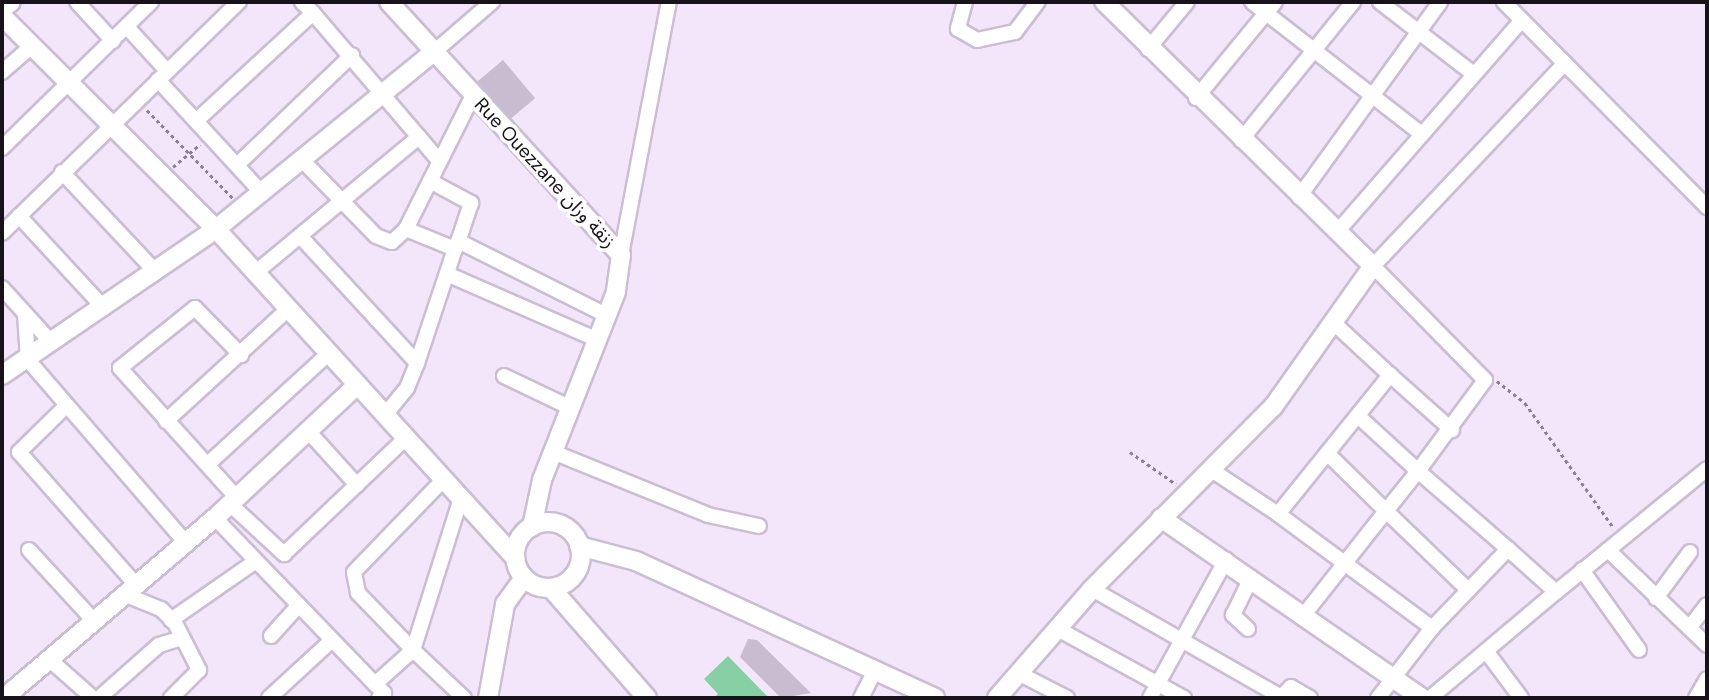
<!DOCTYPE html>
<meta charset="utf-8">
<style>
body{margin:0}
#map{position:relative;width:1709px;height:700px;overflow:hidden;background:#f3e6fb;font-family:"DM Sans","Noto Sans Arabic",sans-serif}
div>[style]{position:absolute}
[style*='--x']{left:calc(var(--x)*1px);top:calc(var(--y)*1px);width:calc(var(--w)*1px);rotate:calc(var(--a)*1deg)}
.green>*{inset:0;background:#87cfa5}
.building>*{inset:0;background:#c9bcd1;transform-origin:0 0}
.path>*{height:2.5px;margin-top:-1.25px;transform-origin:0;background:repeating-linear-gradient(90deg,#8a818f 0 3.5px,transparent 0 7px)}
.roads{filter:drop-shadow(2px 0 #cbbed3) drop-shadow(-2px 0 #cbbed3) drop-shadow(0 2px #cbbed3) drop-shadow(0 -2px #cbbed3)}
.minor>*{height:14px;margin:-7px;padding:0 7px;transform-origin:7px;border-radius:7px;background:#fff}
.tertiary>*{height:18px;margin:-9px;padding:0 9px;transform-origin:9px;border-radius:9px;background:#fff}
.tertiary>.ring{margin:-9px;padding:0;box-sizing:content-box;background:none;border:18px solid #fff;border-radius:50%}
span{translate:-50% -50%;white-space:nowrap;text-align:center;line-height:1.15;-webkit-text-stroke:7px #fff;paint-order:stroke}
.street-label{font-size:19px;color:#18131a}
.frame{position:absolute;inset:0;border:4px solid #18131a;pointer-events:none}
</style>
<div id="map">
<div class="green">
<div style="clip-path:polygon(728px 656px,769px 698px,714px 698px,718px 694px,704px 679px)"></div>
</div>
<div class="building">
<div style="left:503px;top:60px;width:50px;height:33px;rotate:50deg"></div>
<div style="clip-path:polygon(748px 639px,757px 640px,811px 693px,781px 698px,740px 657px)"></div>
</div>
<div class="path">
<div style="--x:147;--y:110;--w:123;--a:45.7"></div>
<div style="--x:173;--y:167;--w:35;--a:-40"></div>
<div style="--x:1497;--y:381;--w:36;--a:38"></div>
<div style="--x:1525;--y:403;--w:152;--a:54.6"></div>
<div style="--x:1130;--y:452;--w:56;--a:34.8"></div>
</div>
<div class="roads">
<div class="minor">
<div style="--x:77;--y:2;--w:53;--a:47.3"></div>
<div style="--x:965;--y:2;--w:28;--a:105"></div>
<div style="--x:958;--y:29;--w:22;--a:30"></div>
<div style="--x:977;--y:40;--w:39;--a:-12"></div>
<div style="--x:1015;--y:32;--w:38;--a:-53"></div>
<div style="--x:1252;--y:2;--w:212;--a:37.9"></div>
<div style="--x:1380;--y:2;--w:115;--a:37.6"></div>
<div style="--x:1504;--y:2;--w:289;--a:45.3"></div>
<div style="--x:313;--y:13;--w:163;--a:49.5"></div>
<div style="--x:127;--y:27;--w:59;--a:47.7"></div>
<div style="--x:1148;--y:49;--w:61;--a:-50.3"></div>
<div style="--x:434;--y:52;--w:77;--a:-40.8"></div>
<div style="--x:2;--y:72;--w:38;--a:-41"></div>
<div style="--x:158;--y:80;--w:154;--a:47.4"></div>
<div style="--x:1196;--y:98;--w:124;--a:-50.5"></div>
<div style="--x:196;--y:121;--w:159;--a:-42.7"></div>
<div style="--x:313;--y:13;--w:16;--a:-135"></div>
<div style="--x:1241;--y:140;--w:178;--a:-50.9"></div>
<div style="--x:2;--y:148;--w:209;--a:-44.4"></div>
<div style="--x:302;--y:160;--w:106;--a:45.8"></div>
<div style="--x:376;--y:236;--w:17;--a:21"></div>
<div style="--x:392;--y:242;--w:19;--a:-43"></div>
<div style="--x:406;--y:229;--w:150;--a:-63.4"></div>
<div style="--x:237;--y:165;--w:159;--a:-43.7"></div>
<div style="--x:62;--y:172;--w:137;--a:46.8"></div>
<div style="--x:430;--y:181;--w:47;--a:28.2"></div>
<div style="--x:471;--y:203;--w:47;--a:108.4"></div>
<div style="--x:1299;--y:197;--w:241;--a:-54.1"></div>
<div style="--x:19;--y:216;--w:125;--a:47.3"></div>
<div style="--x:1337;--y:232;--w:281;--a:-48.9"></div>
<div style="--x:2;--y:233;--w:331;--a:-44.3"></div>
<div style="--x:300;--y:236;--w:173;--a:47.3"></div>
<div style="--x:417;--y:363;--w:120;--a:-71.6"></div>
<div style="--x:455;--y:249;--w:53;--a:-157.8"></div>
<div style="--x:458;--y:241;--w:168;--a:26.6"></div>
<div style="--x:621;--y:255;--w:258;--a:-79.3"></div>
<div style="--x:255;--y:273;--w:213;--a:-39.7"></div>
<div style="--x:419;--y:137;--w:31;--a:50"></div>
<div style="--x:447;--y:274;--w:165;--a:23.6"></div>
<div style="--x:2;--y:288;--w:74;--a:47.7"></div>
<div style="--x:25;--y:314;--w:46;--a:86.3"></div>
<div style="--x:28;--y:360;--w:242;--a:49.2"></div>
<div style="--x:1390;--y:375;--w:83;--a:41.6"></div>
<div style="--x:504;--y:376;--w:74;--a:25.5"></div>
<div style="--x:66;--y:406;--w:66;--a:135.6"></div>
<div style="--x:19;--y:452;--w:179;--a:48.6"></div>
<div style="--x:385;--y:415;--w:35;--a:-51"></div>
<div style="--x:407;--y:388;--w:27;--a:-68"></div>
<div style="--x:166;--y:421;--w:164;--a:-42.5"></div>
<div style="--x:308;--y:431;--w:73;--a:47.8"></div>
<div style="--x:553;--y:452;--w:167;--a:22.1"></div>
<div style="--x:708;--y:515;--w:52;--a:12.2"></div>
<div style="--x:1328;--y:454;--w:81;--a:44.5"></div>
<div style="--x:1386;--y:511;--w:51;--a:-51.3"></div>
<div style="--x:1418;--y:471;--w:80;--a:-137.5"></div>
<div style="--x:208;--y:464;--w:163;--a:-42.5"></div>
<div style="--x:1210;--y:469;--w:82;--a:33.5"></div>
<div style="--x:1278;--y:514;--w:179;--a:-51.1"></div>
<div style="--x:1390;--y:375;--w:75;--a:-137.2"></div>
<div style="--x:237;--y:498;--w:175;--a:-132"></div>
<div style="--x:120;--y:368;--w:96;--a:-38.7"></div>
<div style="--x:195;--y:308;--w:66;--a:45.6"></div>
<div style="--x:461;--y:498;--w:159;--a:107.5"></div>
<div style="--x:413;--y:650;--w:70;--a:43.3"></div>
<div style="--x:230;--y:504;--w:74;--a:42.8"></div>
<div style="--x:284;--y:554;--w:168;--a:-43.6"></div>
<div style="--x:1278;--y:514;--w:192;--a:36.5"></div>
<div style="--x:215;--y:518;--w:231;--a:46.1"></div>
<div style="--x:375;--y:684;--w:51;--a:-41.8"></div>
<div style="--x:413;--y:650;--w:79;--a:-134"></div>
<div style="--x:358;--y:593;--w:21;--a:-101"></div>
<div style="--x:354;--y:572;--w:129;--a:-45.9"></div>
<div style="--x:29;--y:550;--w:98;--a:47.5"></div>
<div style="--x:1608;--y:550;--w:128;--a:-39.3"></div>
<div style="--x:1582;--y:570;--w:98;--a:54.5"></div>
<div style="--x:1092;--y:589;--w:218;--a:29.7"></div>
<div style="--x:1281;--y:697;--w:14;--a:-45"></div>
<div style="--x:1291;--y:687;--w:22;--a:30"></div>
<div style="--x:1556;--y:592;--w:67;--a:-38.9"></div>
<div style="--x:1608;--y:550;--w:137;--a:43.8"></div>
<div style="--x:126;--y:595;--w:38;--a:22"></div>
<div style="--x:161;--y:609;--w:20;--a:45"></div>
<div style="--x:175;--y:623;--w:53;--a:62.9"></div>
<div style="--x:199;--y:670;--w:40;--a:135"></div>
<div style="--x:1656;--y:598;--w:57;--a:-53.5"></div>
<div style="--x:1303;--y:616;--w:134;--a:-51.7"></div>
<div style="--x:1386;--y:511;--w:114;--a:43.9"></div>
<div style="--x:171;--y:620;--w:103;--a:-34.8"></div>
<div style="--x:1056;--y:628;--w:146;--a:28.7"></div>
<div style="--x:1689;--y:628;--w:29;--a:-52"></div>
<div style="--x:1248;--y:629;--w:21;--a:-137"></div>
<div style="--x:1233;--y:615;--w:41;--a:-64.1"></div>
<div style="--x:271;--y:636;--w:40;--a:-48"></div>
<div style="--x:1486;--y:651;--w:59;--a:53.3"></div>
<div style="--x:50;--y:660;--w:57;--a:41.5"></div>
<div style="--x:1018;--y:673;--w:55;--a:27"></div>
<div style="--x:375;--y:684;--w:13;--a:45"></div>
<div style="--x:384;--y:693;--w:7;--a:135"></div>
<div style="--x:99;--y:698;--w:80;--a:-41.5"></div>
<div style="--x:159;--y:645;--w:21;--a:-17"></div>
<div style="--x:269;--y:698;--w:84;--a:-42.6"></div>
<div style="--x:861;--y:698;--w:31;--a:-63"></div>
<div style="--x:1150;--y:698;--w:158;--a:-61.2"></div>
<div style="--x:1378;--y:698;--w:88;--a:-52.4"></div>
<div style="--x:1432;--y:628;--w:110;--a:-46.1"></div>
<div style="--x:1508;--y:549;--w:119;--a:-139.1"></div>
<div style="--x:1418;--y:471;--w:113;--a:-53.6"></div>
<div style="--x:1485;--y:380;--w:160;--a:-134.5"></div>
<div style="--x:1373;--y:266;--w:279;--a:-46.6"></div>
<div style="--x:1430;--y:698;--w:165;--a:-40.1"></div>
<div style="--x:1556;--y:592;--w:64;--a:-138.1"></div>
<div style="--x:1696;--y:698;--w:22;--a:-60"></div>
</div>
<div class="tertiary">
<div style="--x:389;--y:2;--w:343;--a:47.5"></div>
<div style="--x:621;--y:255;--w:37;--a:98"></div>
<div style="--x:616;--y:292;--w:202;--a:111.5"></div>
<div style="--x:542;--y:480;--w:48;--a:102"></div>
<div style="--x:2;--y:9;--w:11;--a:-38"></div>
<div style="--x:2;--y:16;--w:302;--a:44.9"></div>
<div style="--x:216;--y:229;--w:445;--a:47.7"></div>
<div style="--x:2;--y:375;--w:259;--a:-34.3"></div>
<div style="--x:216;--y:229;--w:281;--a:-39.1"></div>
<div style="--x:1161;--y:518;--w:317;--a:34.6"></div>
<div class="ring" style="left:515px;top:522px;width:48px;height:48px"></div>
<div style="--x:579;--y:546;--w:59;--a:14.7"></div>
<div style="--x:636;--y:561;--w:329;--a:24.6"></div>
<div style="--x:551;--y:588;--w:146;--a:48.9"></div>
<div style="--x:4;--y:698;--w:277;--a:-40.5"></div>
<div style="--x:215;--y:518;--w:195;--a:-43.1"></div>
<div style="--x:488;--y:698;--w:96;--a:-79.7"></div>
<div style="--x:505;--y:604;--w:32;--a:-54"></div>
<div style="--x:997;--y:698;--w:145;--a:-48.9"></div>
<div style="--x:1092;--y:589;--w:257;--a:-45.2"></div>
<div style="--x:1273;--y:407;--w:173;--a:-54.7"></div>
<div style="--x:1373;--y:266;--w:377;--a:-135.5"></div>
</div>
</div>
<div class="street-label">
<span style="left:545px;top:173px;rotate:47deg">Rue Ouezzane زنقة وزان</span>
</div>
<div class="frame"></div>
</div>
